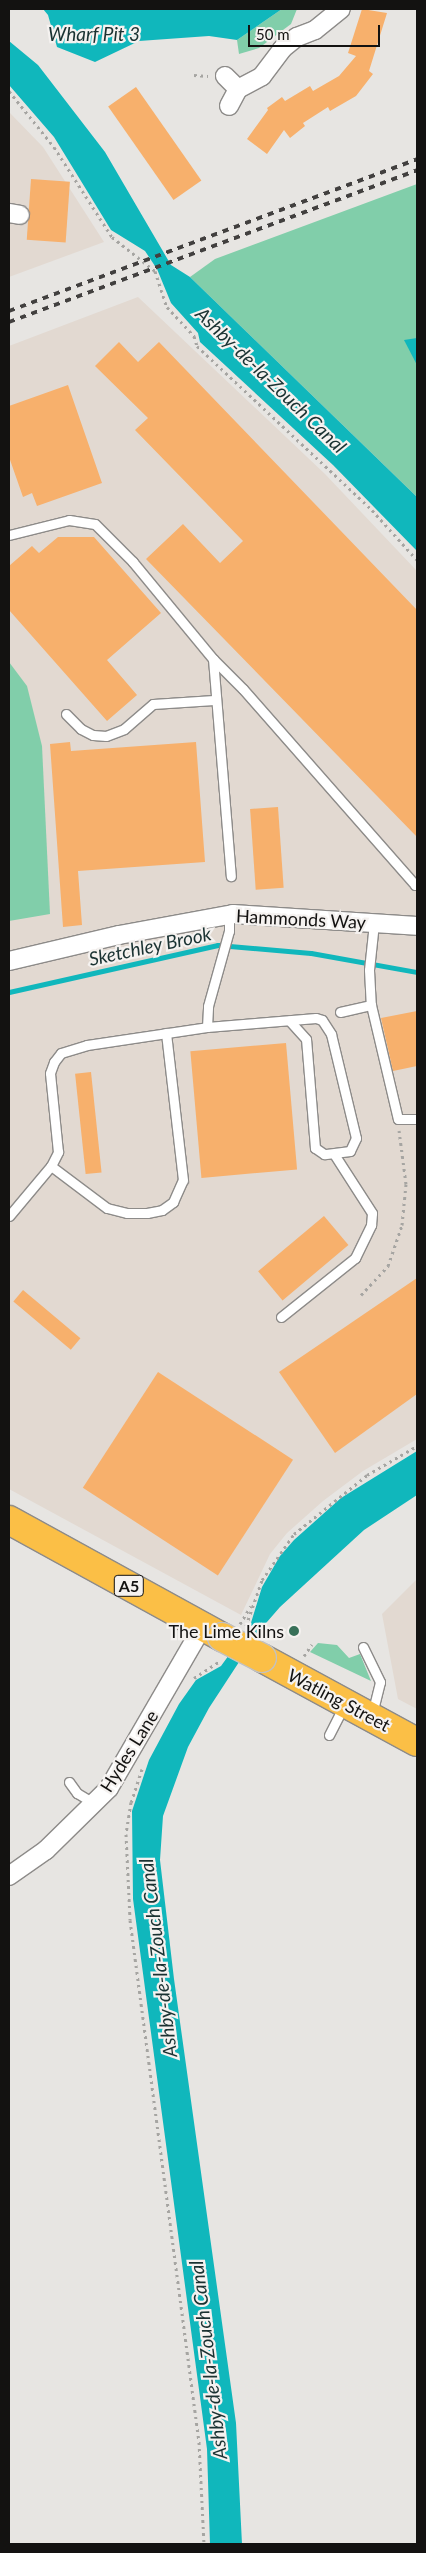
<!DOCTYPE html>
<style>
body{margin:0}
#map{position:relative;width:426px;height:2553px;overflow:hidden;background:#e7e5e2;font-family:Lato,sans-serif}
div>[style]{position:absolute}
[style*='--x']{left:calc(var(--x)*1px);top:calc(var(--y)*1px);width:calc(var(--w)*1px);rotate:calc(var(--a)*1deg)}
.built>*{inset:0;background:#e2d9d1}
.green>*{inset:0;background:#81ceaa}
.water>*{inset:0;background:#10b7bc}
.stream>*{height:5px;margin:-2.5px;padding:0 2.5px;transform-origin:2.5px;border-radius:2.5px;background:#10b7bc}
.building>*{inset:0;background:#f7b06c;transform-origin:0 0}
.path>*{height:3px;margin-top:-1.5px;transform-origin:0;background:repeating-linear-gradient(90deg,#a6a5a2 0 2.5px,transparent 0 6.5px)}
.roads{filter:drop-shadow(1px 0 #8d8b89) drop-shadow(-1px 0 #8d8b89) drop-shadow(0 1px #8d8b89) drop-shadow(0 -1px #8d8b89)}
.service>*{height:9px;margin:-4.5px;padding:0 4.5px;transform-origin:4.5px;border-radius:4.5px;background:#fff}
.minor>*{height:18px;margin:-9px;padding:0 9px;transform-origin:9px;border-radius:9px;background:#fff}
.trunk>*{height:28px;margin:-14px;padding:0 14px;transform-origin:14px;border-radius:14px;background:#fbbf46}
.rail>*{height:4px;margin-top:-2px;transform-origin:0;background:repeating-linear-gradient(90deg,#42403f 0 6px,transparent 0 12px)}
.bridges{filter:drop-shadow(1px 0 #c2c1c1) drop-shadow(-1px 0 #c2c1c1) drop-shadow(0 1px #c2c1c1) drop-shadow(0 -1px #c2c1c1)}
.trunk-bridge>*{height:28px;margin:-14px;padding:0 14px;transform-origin:14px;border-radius:14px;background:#fbbf46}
.dots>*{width:14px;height:14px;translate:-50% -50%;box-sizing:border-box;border:2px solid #f5f2f0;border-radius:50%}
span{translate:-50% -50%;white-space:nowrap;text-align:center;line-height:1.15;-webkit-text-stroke:4.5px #f5f2f0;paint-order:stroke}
.shield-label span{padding:1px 4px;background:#f5f2f0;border:1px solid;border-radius:4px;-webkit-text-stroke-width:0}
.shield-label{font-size:16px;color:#131211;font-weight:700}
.street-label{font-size:18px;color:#131211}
.poi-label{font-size:18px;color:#131211}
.right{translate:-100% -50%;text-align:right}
.water-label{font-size:19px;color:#1a3232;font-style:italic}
.frame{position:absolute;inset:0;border:10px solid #131211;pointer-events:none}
.scale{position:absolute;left:248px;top:25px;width:132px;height:22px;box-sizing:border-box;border:2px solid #131211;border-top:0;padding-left:6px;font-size:15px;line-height:18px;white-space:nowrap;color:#131211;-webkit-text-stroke:4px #f5f2f0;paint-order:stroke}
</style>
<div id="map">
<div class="built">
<div style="clip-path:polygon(9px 112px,43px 147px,104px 242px,9px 277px)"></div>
<div style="clip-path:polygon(138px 297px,325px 474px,417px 571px,417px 1439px,363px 1471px,323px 1501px,287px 1533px,270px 1554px,241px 1615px,9px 1489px,9px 346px)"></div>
<div style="clip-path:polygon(417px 1579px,417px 1709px,398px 1699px,382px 1614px)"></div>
</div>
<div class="green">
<div style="clip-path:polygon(282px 9px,297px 9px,291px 24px,259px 48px,239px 54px,237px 40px)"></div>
<div style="clip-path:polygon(417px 184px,417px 497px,190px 277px,215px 259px)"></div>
<div style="clip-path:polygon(9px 662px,27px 686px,42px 746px,50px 914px,9px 921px)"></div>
<div style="clip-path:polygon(318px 1643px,337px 1645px,349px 1658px,360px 1654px,371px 1681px,310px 1652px)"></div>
</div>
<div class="water">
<div style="clip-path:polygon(43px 9px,282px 9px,237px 40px,209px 36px,139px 41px,95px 62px,57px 47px,48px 15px)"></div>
<div style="clip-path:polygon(9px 41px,38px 65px,105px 152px,171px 265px,190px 277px,417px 497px,417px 551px,333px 465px,200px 342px,198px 333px,171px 303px,157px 269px,145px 251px,111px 230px,54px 137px,9px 85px)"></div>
<div style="clip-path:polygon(417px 338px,417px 365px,404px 340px)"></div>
<div style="clip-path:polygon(417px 1451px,417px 1495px,364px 1530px,280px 1607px,260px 1630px,209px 1708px,188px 1747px,163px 1816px,160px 1860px,174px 1979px,236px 2423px,242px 2544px,210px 2544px,207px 2449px,133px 1899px,132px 1811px,149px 1760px,179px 1704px,196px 1680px,221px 1666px,250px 1626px,262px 1587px,280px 1556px,294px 1540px,341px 1498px)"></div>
</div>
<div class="stream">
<div style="--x:9;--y:992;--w:214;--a:-12.7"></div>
<div style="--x:218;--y:945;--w:93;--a:4.9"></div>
<div style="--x:311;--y:953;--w:108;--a:10.2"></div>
</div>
<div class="building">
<div style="clip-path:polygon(362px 9px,387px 13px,369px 71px,373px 74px,356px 96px,330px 111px,328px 107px,303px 123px,305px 126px,290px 138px,284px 130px,267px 154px,247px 139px,268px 110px,267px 108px,282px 97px,285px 101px,310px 86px,313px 91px,339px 76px,356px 56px,348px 53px)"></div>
<div style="left:136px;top:87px;width:114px;height:34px;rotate:55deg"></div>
<div style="left:31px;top:179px;width:39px;height:61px;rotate:4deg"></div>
<div style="clip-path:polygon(119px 342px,138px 362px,159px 342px,417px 610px,417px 837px,146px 559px,183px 524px,220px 563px,243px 541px,135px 430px,148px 418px,95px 366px)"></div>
<div style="clip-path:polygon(68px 385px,102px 483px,37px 506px,32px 493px,23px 497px,9px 457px,9px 406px)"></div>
<div style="clip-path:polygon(58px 537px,94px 537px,161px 613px,107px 660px,137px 695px,107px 721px,9px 610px,9px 566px,32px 546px,39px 553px)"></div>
<div style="clip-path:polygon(70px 742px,71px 751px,196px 742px,205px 862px,78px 871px,82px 925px,63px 927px,50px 744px)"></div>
<div style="left:278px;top:807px;width:81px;height:28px;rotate:86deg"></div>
<div style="clip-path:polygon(417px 1011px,417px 1066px,393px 1071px,381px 1018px)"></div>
<div style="left:286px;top:1043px;width:127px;height:96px;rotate:85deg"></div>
<div style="left:91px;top:1072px;width:101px;height:16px;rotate:84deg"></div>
<div style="left:324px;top:1216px;width:38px;height:86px;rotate:50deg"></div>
<div style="clip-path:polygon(417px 1278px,417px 1394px,335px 1453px,279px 1372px)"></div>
<div style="left:23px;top:1290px;width:75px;height:15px;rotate:40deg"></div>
<div style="left:158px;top:1372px;width:161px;height:138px;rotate:33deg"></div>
</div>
<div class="path">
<div style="--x:194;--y:75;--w:14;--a:4"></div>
<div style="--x:9;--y:91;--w:72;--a:51.2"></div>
<div style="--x:54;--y:147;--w:107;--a:57.2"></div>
<div style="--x:112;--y:237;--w:55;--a:38.3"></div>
<div style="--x:155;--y:271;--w:38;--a:72"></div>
<div style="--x:167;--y:307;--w:40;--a:47"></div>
<div style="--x:194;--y:336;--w:10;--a:73"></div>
<div style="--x:197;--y:346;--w:240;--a:43.1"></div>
<div style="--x:372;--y:510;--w:67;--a:48"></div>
<div style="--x:361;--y:1295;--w:40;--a:-47"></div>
<div style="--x:388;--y:1266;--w:43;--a:-71.1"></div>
<div style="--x:402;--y:1225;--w:41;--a:-84.4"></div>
<div style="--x:406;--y:1184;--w:54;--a:-97.4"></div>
<div style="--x:240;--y:1624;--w:21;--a:-59"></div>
<div style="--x:246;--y:1626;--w:49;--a:-70.8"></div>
<div style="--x:262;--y:1580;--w:56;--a:-55.2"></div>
<div style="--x:294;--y:1534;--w:94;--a:-38.9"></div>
<div style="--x:367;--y:1475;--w:58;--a:-30.1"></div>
<div style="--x:304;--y:1656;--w:14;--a:-56"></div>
<div style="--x:194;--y:1678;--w:31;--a:-33"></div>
<div style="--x:142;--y:1769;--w:35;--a:108"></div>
<div style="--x:131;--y:1802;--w:32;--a:99"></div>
<div style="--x:126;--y:1834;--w:86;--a:87.3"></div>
<div style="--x:130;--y:1920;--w:527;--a:82.47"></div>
<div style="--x:199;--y:2442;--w:102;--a:87.2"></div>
</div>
<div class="roads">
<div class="service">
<div style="--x:9;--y:535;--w:62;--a:-14"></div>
<div style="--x:69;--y:520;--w:26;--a:9"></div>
<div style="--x:95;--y:524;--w:54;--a:45"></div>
<div style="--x:133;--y:562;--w:126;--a:50.5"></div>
<div style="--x:213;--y:659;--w:218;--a:85.3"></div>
<div style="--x:213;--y:659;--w:42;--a:45"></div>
<div style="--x:243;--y:689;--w:261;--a:48.7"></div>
<div style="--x:415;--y:885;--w:3;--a:-45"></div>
<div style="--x:66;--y:714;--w:21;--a:45"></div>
<div style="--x:81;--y:729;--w:13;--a:27"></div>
<div style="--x:93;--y:735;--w:13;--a:4"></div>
<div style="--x:106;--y:736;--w:19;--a:-21"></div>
<div style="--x:124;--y:729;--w:38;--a:-41"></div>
<div style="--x:153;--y:704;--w:61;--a:-3.8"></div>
<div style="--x:374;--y:923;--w:47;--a:96.1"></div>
<div style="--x:369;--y:970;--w:35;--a:87"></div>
<div style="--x:371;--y:1005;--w:117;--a:76.7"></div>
<div style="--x:398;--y:1119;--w:19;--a:0"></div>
<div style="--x:340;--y:1012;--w:32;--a:-13"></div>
<div style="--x:207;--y:1027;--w:21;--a:-87"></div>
<div style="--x:208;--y:1006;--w:78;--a:-74.4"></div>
<div style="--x:229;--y:931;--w:17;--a:-90"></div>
<div style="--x:51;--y:1166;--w:70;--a:36.9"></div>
<div style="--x:107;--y:1208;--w:21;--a:14"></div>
<div style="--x:127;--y:1213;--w:20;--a:0"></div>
<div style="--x:147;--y:1213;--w:15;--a:-11"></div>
<div style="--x:162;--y:1210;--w:14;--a:-36"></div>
<div style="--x:173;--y:1202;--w:24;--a:-66"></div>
<div style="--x:183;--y:1180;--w:148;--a:-96.6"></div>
<div style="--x:9;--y:1216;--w:65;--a:-50"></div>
<div style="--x:51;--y:1166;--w:16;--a:-63"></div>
<div style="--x:58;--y:1152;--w:79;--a:-95.8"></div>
<div style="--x:50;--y:1073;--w:12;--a:-70"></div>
<div style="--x:54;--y:1062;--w:11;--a:-52"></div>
<div style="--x:61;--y:1053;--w:27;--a:-17"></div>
<div style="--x:87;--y:1045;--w:121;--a:-8.5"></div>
<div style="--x:207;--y:1027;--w:109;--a:-4.7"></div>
<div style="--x:316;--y:1018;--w:6;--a:18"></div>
<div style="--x:322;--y:1020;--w:17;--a:57"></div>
<div style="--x:331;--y:1034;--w:107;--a:76.5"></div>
<div style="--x:356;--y:1138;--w:14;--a:115"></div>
<div style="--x:350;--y:1151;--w:26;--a:173"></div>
<div style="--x:324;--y:1154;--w:11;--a:-146"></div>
<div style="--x:315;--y:1148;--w:109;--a:-94.7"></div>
<div style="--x:306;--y:1039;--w:25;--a:-132"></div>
<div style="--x:281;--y:1317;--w:95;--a:-38.6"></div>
<div style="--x:355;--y:1258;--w:37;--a:-64"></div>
<div style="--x:371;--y:1225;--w:12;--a:-85"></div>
<div style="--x:372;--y:1213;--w:70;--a:-122.8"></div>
<div style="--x:363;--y:1647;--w:39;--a:64"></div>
<div style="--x:380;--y:1682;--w:33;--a:104"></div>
<div style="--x:329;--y:1735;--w:33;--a:-63"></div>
<div style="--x:69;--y:1782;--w:14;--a:54"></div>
<div style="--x:77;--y:1793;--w:21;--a:31"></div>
</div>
<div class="minor">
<div style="--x:225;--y:76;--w:18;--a:45"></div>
<div style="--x:238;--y:89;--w:19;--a:118"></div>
<div style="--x:238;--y:89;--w:27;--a:-28"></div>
<div style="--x:262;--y:76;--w:34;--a:-53"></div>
<div style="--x:282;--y:49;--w:19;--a:-39"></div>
<div style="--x:297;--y:37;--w:19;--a:-21"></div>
<div style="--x:315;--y:30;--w:33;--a:-39"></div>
<div style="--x:9;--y:213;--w:11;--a:10"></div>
<div style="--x:9;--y:961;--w:113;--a:-13.3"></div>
<div style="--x:119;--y:935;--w:116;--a:-10.4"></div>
<div style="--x:233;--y:914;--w:184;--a:3.7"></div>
<div style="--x:9;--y:1876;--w:45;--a:-35.1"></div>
<div style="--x:46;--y:1850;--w:88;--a:-44.5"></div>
<div style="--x:109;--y:1788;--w:187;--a:-59.9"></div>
</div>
<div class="trunk">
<div style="--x:9;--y:1520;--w:243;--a:28.8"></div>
<div style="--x:262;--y:1658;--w:176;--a:28.5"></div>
</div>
</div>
<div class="rail">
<div style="--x:9;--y:311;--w:435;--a:-20.4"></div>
<div style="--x:9;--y:322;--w:435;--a:-20.4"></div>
</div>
<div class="bridges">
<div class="trunk-bridge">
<div style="--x:222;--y:1637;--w:45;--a:27.7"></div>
</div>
</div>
<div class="dots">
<div style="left:294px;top:1631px;background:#387058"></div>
</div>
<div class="shield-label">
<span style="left:129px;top:1586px">A5</span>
</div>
<div class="street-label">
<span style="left:301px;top:919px;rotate:3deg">Hammonds Way</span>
<span style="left:339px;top:1700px;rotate:28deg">Watling Street</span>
<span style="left:129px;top:1751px;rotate:-58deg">Hydes Lane</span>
</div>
<div class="poi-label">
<span class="right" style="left:284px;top:1631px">The Lime Kilns</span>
</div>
<div class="water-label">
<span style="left:94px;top:34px">Wharf Pit 3</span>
<span style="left:271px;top:380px;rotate:44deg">Ashby-de-la-Zouch Canal</span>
<span style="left:150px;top:946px;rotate:-12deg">Sketchley Brook</span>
<span style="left:158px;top:1958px;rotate:-97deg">Ashby-de-la-Zouch Canal</span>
<span style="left:208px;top:2360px;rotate:-97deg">Ashby-de-la-Zouch Canal</span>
</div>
<div class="frame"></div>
<div class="scale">50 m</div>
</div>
